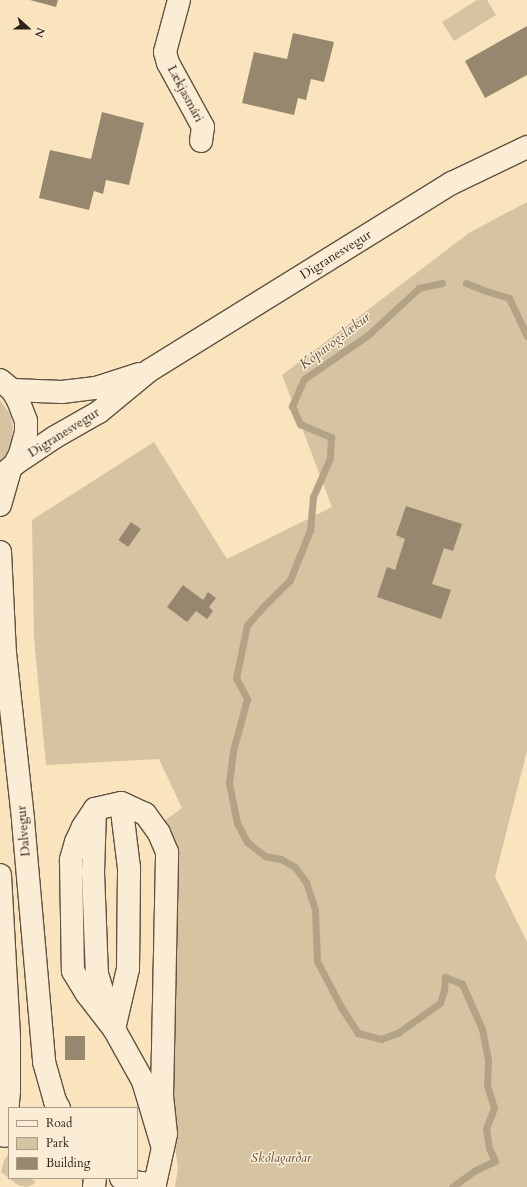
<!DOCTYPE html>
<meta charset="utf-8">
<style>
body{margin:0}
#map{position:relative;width:527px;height:1187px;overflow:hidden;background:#f9e4be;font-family:Cardo,serif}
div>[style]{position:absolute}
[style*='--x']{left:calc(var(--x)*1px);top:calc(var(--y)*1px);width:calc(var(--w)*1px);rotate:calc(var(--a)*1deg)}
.green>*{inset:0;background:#d6c3a2}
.stream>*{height:7px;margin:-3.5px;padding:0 3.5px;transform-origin:3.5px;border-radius:3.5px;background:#b4a286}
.building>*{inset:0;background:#97876e;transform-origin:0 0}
.roads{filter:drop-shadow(1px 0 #605342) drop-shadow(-1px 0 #605342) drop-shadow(0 1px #605342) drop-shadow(0 -1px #605342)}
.minor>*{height:22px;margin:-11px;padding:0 11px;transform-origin:11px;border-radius:11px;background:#fbedd5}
span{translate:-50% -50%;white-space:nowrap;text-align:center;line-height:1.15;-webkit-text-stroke:3px #fbedd5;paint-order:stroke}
.street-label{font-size:13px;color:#2d2318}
.park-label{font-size:13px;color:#574b3a;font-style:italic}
.water-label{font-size:14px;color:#5c4f3e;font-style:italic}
.legend{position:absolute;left:8px;top:1107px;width:130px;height:72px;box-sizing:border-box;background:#fbedd5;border:1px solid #a99c89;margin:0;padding:5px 7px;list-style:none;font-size:12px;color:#2d2318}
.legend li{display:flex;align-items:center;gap:8px;height:20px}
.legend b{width:20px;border:1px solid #a99c89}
.north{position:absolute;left:8px;top:8px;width:40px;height:40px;-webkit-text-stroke:3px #fbedd5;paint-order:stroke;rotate:111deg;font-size:11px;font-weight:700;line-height:16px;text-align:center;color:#2d2318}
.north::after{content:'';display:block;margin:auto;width:14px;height:18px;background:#2d2318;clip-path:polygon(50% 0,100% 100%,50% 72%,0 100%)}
</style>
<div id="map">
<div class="green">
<div style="clip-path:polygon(477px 0,487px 0,496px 15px,454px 41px,442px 22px)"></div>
<div style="clip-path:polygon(527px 202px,527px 751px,495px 877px,527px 942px,527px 1187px,175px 1187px,178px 1168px,168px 1095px,175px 850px,164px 821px,182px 808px,159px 759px,46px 765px,34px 638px,32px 520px,154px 442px,227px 559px,332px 507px,282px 375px,469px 233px)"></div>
<div style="clip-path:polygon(0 400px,10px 414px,13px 428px,11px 443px,5px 456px,0 461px)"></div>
<div style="clip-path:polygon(9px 1153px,9px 1178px,28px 1178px,34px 1180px,35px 1182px,34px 1184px,27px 1187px,18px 1185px,1px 1172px,4px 1161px)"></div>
</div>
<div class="stream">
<div style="--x:442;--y:283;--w:24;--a:168"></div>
<div style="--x:419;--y:288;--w:69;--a:137.3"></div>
<div style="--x:368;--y:335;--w:78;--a:145.5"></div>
<div style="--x:304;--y:379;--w:30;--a:114"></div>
<div style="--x:292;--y:406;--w:20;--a:66"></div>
<div style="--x:300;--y:424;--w:34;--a:23"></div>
<div style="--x:331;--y:437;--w:21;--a:93"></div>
<div style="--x:330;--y:458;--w:43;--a:113.6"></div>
<div style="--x:313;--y:497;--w:33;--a:95"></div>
<div style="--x:310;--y:530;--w:54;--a:111.8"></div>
<div style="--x:290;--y:580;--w:40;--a:135"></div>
<div style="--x:262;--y:608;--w:23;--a:131"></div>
<div style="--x:247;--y:625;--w:54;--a:101.7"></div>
<div style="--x:236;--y:678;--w:24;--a:62"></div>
<div style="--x:247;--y:699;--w:54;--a:105.1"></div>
<div style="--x:233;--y:751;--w:32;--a:97"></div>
<div style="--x:229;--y:783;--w:41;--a:78.7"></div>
<div style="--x:237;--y:823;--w:21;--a:62"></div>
<div style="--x:247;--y:842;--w:23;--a:38"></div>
<div style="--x:265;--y:856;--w:16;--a:11"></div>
<div style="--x:281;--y:859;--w:16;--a:30"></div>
<div style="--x:295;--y:867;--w:19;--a:54"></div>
<div style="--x:306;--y:882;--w:28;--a:72"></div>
<div style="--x:315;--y:909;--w:52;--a:87.8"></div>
<div style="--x:317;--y:961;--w:52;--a:62.4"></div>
<div style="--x:341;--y:1007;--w:31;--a:57"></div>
<div style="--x:358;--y:1033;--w:24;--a:15"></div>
<div style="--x:381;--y:1039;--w:19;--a:-21"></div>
<div style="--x:399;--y:1032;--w:50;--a:-35.3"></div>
<div style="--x:440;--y:1003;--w:14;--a:-73"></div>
<div style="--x:444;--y:990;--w:13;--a:-86"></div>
<div style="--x:445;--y:977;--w:18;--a:22"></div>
<div style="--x:462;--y:984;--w:49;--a:66"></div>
<div style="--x:482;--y:1029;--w:32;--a:79"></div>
<div style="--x:488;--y:1060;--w:25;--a:92"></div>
<div style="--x:487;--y:1085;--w:24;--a:73"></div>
<div style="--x:494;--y:1108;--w:22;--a:111"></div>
<div style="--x:486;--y:1129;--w:19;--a:81"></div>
<div style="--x:489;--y:1148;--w:14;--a:65"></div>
<div style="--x:495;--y:1161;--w:23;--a:155"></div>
<div style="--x:474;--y:1171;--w:27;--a:144"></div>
<div style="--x:466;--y:283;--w:18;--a:22"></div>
<div style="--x:483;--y:290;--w:27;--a:17"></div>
<div style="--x:509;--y:298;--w:42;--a:64.7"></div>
</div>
<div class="building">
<div style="clip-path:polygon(30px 0,58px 0,56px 7px)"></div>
<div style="clip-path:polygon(527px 26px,527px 75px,485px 98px,465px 61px)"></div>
<div style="clip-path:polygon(293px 33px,334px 42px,324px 82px,311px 79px,306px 100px,298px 98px,294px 115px,242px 103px,254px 52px,287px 59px)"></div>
<div style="clip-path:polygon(102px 112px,144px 123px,129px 185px,106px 180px,103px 194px,94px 191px,89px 210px,39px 198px,50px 150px,91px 159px)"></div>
<div style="clip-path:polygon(406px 506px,462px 524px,453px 551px,444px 548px,432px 584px,451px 590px,441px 619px,377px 597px,387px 567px,395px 570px,405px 539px,396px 535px)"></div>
<div style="left:131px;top:522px;width:12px;height:22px;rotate:35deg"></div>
<div style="clip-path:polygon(183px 585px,203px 600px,208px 592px,216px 598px,209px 607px,213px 611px,207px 619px,196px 611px,187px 622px,167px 607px)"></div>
<div style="left:65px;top:1036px;width:20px;height:24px"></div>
</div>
<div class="roads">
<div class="minor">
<div style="--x:179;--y:0;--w:54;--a:105.1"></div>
<div style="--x:165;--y:52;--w:11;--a:75"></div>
<div style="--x:168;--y:63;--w:73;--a:61.3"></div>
<div style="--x:203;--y:127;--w:14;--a:98"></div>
<div style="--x:0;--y:380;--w:16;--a:40"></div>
<div style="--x:12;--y:390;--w:12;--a:59"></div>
<div style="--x:18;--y:400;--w:22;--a:69"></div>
<div style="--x:26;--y:421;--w:11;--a:90"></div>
<div style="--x:26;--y:432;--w:23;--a:105"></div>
<div style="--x:20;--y:454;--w:11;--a:117"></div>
<div style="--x:15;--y:464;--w:20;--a:139"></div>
<div style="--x:12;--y:390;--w:50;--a:2.3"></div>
<div style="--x:62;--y:392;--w:34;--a:-7"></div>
<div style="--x:96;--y:388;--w:45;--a:-18"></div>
<div style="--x:15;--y:464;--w:48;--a:-34"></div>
<div style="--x:55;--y:437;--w:51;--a:-29.6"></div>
<div style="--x:99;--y:412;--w:66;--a:-39.5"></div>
<div style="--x:150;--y:370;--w:355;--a:-31.8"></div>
<div style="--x:452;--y:183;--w:83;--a:-25.6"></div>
<div style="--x:0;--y:505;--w:37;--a:-74"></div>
<div style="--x:0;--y:552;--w:101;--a:87.2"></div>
<div style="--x:5;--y:653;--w:168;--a:83.8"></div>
<div style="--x:23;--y:820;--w:243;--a:85"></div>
<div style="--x:44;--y:1062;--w:41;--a:74.2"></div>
<div style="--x:55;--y:1101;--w:8;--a:60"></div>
<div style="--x:95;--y:809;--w:63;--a:91.8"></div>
<div style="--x:93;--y:872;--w:102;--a:87.8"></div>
<div style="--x:97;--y:974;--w:44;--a:72.8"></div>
<div style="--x:0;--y:875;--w:162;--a:86.8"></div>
<div style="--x:9;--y:1037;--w:54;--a:90"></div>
<div style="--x:9;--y:1091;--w:45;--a:95.1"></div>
<div style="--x:114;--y:1029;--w:62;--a:-76.9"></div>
<div style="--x:128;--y:969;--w:101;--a:-89.4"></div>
<div style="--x:129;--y:868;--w:65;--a:-97"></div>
<div style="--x:121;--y:1178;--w:20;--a:15"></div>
<div style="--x:140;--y:1183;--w:15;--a:4"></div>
<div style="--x:94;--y:1187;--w:9;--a:-84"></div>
<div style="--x:152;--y:1187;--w:4;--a:-45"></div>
<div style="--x:155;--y:1184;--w:51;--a:-77.6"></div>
<div style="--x:166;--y:1134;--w:38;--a:-96"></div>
<div style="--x:162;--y:1096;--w:244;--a:-88.8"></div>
<div style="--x:167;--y:852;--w:21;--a:-113"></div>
<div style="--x:159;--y:833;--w:24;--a:-126"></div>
<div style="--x:145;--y:814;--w:26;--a:-155"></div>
<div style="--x:121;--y:803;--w:27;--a:167"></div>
<div style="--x:95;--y:809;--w:22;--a:124"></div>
<div style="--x:83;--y:827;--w:17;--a:115"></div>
<div style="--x:76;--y:842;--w:19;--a:106"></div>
<div style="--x:71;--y:860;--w:111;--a:89"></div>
<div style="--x:73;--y:971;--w:27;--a:59"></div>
<div style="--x:87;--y:994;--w:44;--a:52.4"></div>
<div style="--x:114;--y:1029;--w:60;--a:60.9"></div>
<div style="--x:143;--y:1081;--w:70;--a:73.4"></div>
</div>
</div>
<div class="street-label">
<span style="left:185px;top:94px;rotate:62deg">Lækjasmári</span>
<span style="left:336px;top:255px;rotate:-32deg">Digranesvegur</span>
<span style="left:64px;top:433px;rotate:-32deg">Digranesvegur</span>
<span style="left:24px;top:831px;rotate:-95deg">Dalvegur</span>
</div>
<div class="park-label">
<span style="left:281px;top:1158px">Skólagarðar</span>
</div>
<div class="water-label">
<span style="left:335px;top:341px;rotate:-37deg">Kópavogslækur</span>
</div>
<ul class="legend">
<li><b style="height:5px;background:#fbedd5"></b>Road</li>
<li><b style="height:11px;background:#d6c3a2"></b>Park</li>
<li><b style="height:11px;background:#97876e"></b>Building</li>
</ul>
<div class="north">N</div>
</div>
